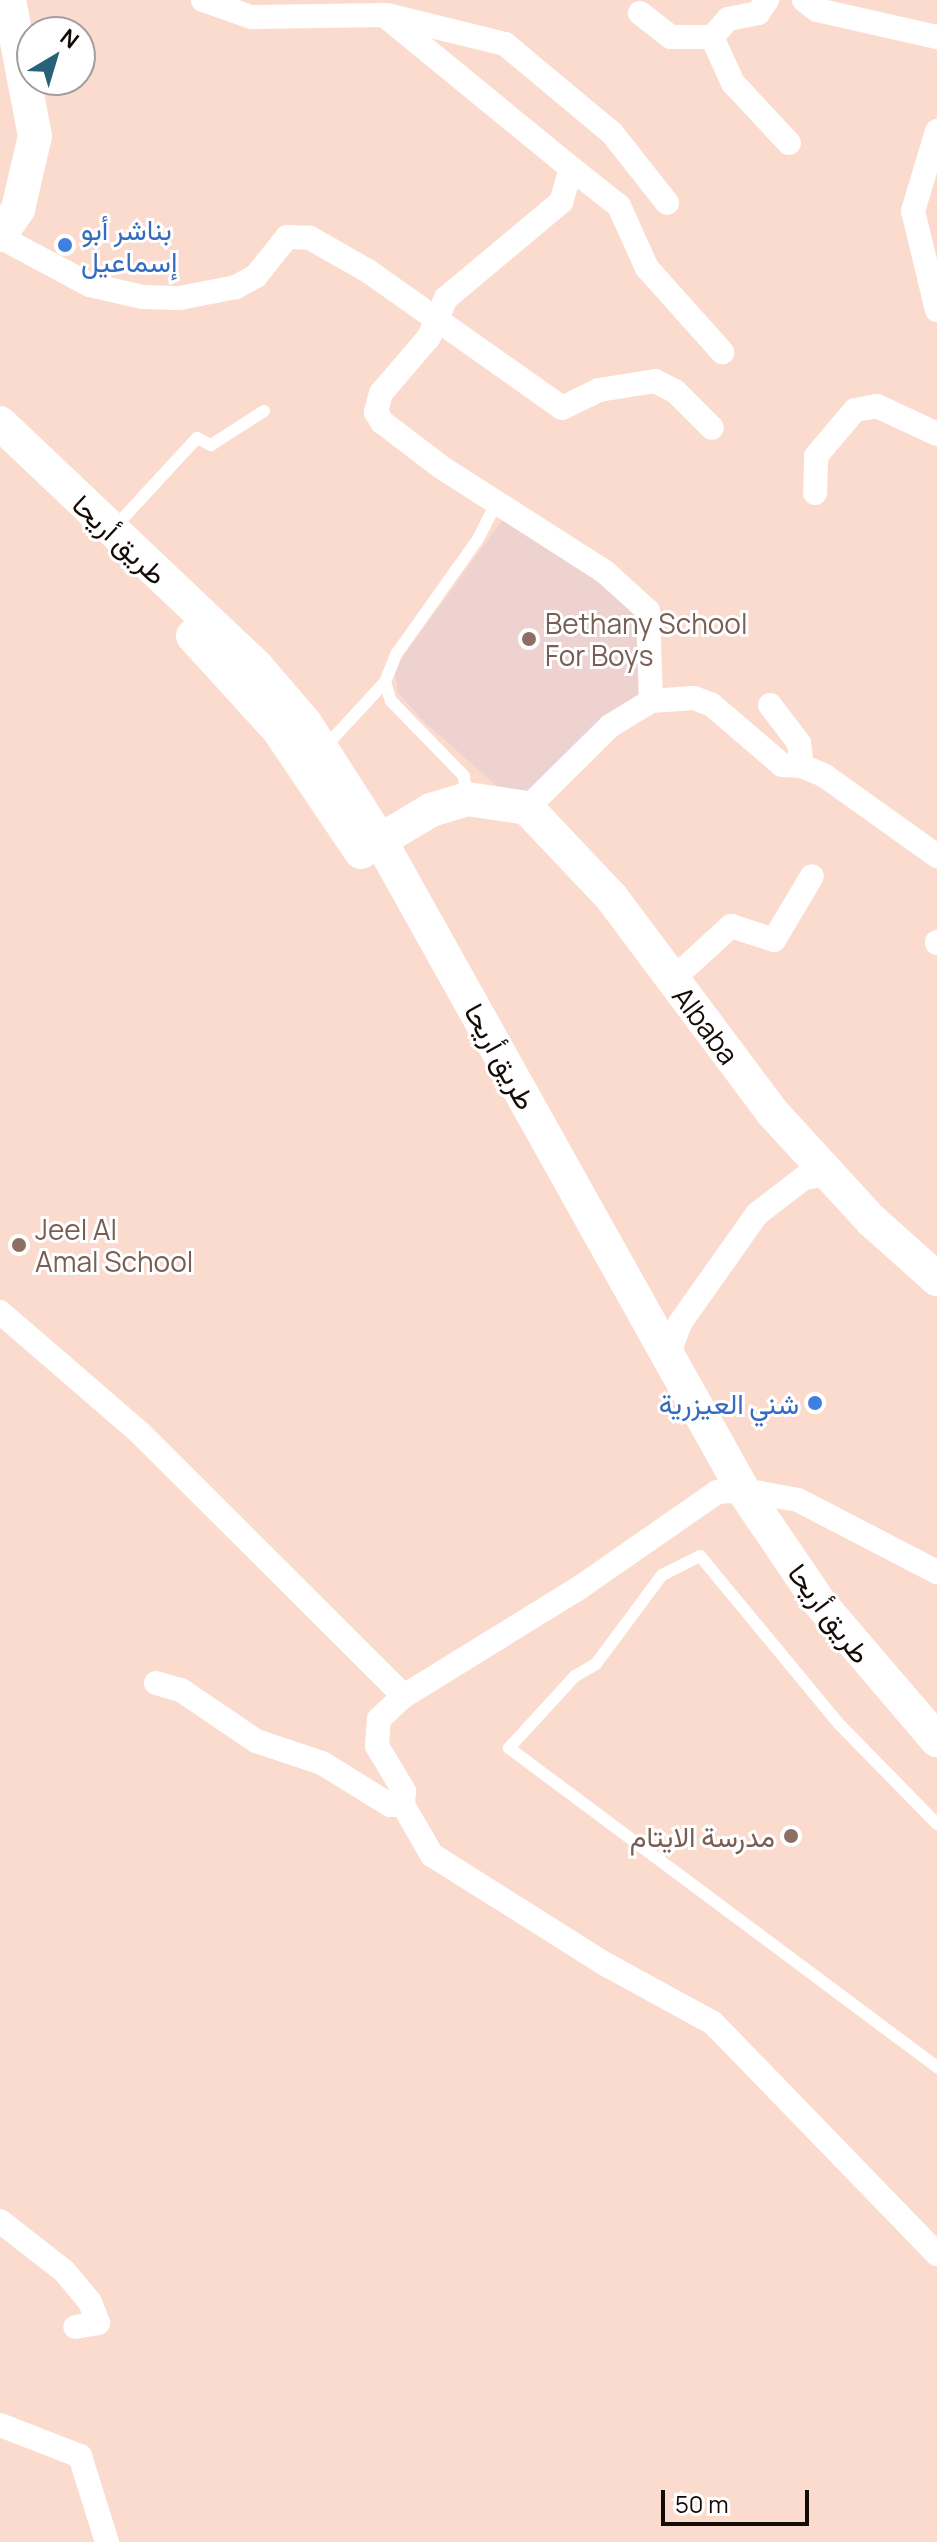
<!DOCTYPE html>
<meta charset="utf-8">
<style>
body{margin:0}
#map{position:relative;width:937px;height:2542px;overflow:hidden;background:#fcdbcf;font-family:Manrope,Vazirmatn,sans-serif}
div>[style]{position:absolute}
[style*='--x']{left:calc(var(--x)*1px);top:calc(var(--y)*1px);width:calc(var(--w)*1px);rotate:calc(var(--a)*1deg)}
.education>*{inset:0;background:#edd2d0}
.lane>*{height:12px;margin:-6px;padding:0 6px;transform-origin:6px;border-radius:6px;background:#fff}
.street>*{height:24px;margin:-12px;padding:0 12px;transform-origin:12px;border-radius:12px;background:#fff}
.secondary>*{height:34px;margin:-17px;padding:0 17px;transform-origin:17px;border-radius:17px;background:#fff}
.dots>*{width:22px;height:22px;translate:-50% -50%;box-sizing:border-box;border:4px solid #fff;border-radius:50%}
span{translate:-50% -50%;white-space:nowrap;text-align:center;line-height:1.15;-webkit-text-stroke:6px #fff;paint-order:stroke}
.shop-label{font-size:28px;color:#366cbe}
.left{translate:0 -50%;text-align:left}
.right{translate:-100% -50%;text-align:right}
.street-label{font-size:28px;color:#140a07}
.education-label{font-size:28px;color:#785e54}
.north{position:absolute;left:16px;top:16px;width:80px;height:80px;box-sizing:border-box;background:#fff;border:2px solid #a19d9c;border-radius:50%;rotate:38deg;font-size:22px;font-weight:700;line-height:32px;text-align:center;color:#140a07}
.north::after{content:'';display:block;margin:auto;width:28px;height:36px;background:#26637a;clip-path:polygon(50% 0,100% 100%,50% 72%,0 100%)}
.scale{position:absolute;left:661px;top:2490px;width:148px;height:36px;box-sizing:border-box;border:4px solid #140a07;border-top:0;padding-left:10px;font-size:24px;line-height:28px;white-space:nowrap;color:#140a07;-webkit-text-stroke:6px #fff;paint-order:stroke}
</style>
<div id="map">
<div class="education">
<div style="clip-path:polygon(506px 515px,643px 609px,638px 696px,528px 798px,507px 795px,421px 719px,398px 692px,394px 669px)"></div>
</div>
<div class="lane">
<div style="--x:113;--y:529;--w:124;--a:-47.3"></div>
<div style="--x:197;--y:438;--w:16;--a:27"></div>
<div style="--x:211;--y:445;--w:63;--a:-32.7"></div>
<div style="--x:325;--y:747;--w:88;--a:-47.3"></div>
<div style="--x:466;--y:795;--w:19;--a:-96"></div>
<div style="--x:464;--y:776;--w:105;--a:-134.2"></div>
<div style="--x:391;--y:701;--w:20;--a:-108"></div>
<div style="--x:385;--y:682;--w:31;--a:-68"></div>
<div style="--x:397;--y:653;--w:140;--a:-54.6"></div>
<div style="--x:478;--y:539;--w:39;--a:-63"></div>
<div style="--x:937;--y:1824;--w:140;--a:-134.4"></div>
<div style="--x:839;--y:1724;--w:218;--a:-129.6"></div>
<div style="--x:700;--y:1556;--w:42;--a:153.4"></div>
<div style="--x:662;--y:1575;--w:111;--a:126.6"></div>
<div style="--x:596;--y:1664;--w:24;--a:150"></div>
<div style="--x:575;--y:1676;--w:98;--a:132.5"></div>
<div style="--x:509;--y:1748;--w:534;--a:36.7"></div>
</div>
<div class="street">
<div style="--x:203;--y:0;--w:51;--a:19.5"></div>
<div style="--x:251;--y:17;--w:133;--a:-0.9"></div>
<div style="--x:384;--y:15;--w:242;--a:39.3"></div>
<div style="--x:571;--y:168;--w:35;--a:106"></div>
<div style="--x:561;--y:202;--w:150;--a:140.1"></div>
<div style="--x:446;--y:298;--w:43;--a:113.6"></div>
<div style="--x:429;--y:337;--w:74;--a:130.6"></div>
<div style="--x:381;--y:393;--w:20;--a:105"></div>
<div style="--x:376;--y:412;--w:12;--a:59"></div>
<div style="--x:382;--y:422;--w:74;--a:37.3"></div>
<div style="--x:441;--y:467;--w:195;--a:32.6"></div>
<div style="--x:605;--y:572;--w:58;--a:42.2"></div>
<div style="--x:648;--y:611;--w:90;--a:88.1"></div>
<div style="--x:651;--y:701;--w:48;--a:148.6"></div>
<div style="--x:610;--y:726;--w:117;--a:135.3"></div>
<div style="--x:804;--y:0;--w:16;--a:38"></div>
<div style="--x:817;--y:10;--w:123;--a:12.7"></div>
<div style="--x:640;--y:13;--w:39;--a:38"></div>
<div style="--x:671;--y:37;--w:41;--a:0"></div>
<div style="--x:712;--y:37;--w:24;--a:-48"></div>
<div style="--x:728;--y:19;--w:31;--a:-11"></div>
<div style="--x:758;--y:13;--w:16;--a:-55"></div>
<div style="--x:387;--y:15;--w:122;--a:13.8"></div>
<div style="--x:505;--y:44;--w:139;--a:39.8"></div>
<div style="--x:612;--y:133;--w:89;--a:51.8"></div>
<div style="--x:712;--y:37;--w:51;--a:65.5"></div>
<div style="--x:733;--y:83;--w:82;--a:47"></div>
<div style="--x:937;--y:131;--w:84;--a:106.7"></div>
<div style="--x:913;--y:211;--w:102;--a:76.4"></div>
<div style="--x:571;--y:168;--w:61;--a:38.4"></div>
<div style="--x:619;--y:206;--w:68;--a:65.7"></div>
<div style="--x:647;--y:268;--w:113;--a:48.2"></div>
<div style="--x:0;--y:237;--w:102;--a:28.1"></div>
<div style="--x:90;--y:285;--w:54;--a:12.8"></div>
<div style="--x:143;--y:297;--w:37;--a:2"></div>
<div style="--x:180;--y:298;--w:57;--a:-11.1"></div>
<div style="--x:236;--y:287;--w:23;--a:-29"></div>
<div style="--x:256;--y:276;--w:50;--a:-51.5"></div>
<div style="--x:287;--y:237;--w:23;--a:2"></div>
<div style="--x:310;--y:238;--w:67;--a:29.6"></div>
<div style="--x:368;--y:271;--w:237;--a:35.2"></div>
<div style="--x:562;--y:408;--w:41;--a:-25.9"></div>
<div style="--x:599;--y:390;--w:57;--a:-9.1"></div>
<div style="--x:655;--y:381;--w:22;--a:27"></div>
<div style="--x:675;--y:391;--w:52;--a:45"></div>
<div style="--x:815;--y:493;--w:37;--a:-88"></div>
<div style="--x:816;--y:456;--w:60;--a:-49.7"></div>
<div style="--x:855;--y:410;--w:22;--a:-10"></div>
<div style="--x:877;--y:406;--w:66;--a:25"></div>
<div style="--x:651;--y:701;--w:43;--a:-4"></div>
<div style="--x:694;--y:698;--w:19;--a:21"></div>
<div style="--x:712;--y:705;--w:92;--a:40.6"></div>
<div style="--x:782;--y:765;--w:20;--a:3"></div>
<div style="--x:802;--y:766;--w:25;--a:23"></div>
<div style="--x:825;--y:776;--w:138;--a:35.5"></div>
<div style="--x:770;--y:705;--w:48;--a:52.7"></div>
<div style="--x:799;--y:743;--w:23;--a:83"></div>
<div style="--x:937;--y:942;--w:1;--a:90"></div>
<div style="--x:672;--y:980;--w:80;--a:-42.5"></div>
<div style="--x:731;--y:926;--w:45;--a:18"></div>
<div style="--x:774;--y:940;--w:74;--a:-59.3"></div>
<div style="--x:0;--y:1312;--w:184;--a:40.8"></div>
<div style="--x:139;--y:1432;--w:374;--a:44.9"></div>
<div style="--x:668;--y:1356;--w:35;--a:-70"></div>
<div style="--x:680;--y:1323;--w:133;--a:-54.8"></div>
<div style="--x:757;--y:1214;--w:59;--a:-37.5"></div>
<div style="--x:804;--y:1178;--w:24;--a:-9"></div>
<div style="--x:156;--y:1683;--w:26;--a:16"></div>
<div style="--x:181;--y:1690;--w:91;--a:34.2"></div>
<div style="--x:256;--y:1741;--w:70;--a:18.4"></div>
<div style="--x:322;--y:1763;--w:80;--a:31.7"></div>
<div style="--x:390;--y:1805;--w:13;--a:0"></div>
<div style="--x:403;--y:1805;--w:14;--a:-86"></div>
<div style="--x:404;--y:1791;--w:52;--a:-121"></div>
<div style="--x:377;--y:1746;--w:27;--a:-86"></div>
<div style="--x:379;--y:1719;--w:34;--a:-43"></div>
<div style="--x:404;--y:1696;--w:206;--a:-31.7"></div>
<div style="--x:579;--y:1588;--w:168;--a:-34.8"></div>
<div style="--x:717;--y:1492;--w:26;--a:-4"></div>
<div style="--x:743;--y:1490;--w:56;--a:10.3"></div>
<div style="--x:798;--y:1500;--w:157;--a:27.4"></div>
<div style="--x:403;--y:1805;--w:58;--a:59.9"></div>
<div style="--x:432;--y:1855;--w:207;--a:32.2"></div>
<div style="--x:607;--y:1965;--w:121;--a:28.7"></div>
<div style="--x:713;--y:2023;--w:322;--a:45.9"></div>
<div style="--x:0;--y:2221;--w:81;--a:38"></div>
<div style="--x:64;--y:2271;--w:40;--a:50"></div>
<div style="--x:90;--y:2302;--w:22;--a:69"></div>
<div style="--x:98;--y:2323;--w:23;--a:170"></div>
<div style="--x:0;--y:2425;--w:86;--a:21.2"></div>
<div style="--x:80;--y:2456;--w:90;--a:72.6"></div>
</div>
<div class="secondary">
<div style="--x:0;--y:235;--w:32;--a:-55"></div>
<div style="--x:18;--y:209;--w:75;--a:-76.9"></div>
<div style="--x:35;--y:136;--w:138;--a:-100.8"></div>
<div style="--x:0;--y:423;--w:354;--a:43.5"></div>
<div style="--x:257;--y:667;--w:74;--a:49.4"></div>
<div style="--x:305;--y:723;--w:141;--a:57.4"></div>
<div style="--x:381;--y:842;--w:742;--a:60.81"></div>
<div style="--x:743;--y:1490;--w:135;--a:55.8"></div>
<div style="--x:819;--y:1602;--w:182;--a:49.5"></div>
<div style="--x:193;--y:636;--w:126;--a:47.6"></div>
<div style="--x:278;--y:729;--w:145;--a:56"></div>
<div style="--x:361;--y:852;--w:82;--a:-31"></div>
<div style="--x:431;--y:810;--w:38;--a:-17"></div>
<div style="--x:467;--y:799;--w:61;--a:8.5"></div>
<div style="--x:527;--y:808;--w:124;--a:46.6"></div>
<div style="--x:612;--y:898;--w:267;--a:53.2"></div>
<div style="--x:772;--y:1112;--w:147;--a:47.5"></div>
<div style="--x:871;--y:1220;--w:89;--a:41.8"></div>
</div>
<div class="dots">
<div style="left:65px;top:245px;background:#3f7fe0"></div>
<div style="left:529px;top:639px;background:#8d6e63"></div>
<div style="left:19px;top:1245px;background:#8d6e63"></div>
<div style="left:815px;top:1403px;background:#3f7fe0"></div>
<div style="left:791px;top:1836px;background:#8d6e63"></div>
</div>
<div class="shop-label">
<span class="left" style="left:81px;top:245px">بناشر أبو<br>إسماعيل</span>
<span class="right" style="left:799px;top:1403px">شني العيزرية</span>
</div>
<div class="street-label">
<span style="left:120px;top:539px;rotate:43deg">طريق أريحا</span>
<span style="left:706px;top:1025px;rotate:53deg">Albaba</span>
<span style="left:501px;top:1056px;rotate:61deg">طريق أريحا</span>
<span style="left:830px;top:1613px;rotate:53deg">طريق أريحا</span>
</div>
<div class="education-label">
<span class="left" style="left:545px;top:639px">Bethany School<br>For Boys</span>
<span class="left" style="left:35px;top:1245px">Jeel Al<br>Amal School</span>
<span class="right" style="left:775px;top:1836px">مدرسة الايتام</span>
</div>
<div class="north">N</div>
<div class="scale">50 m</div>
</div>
